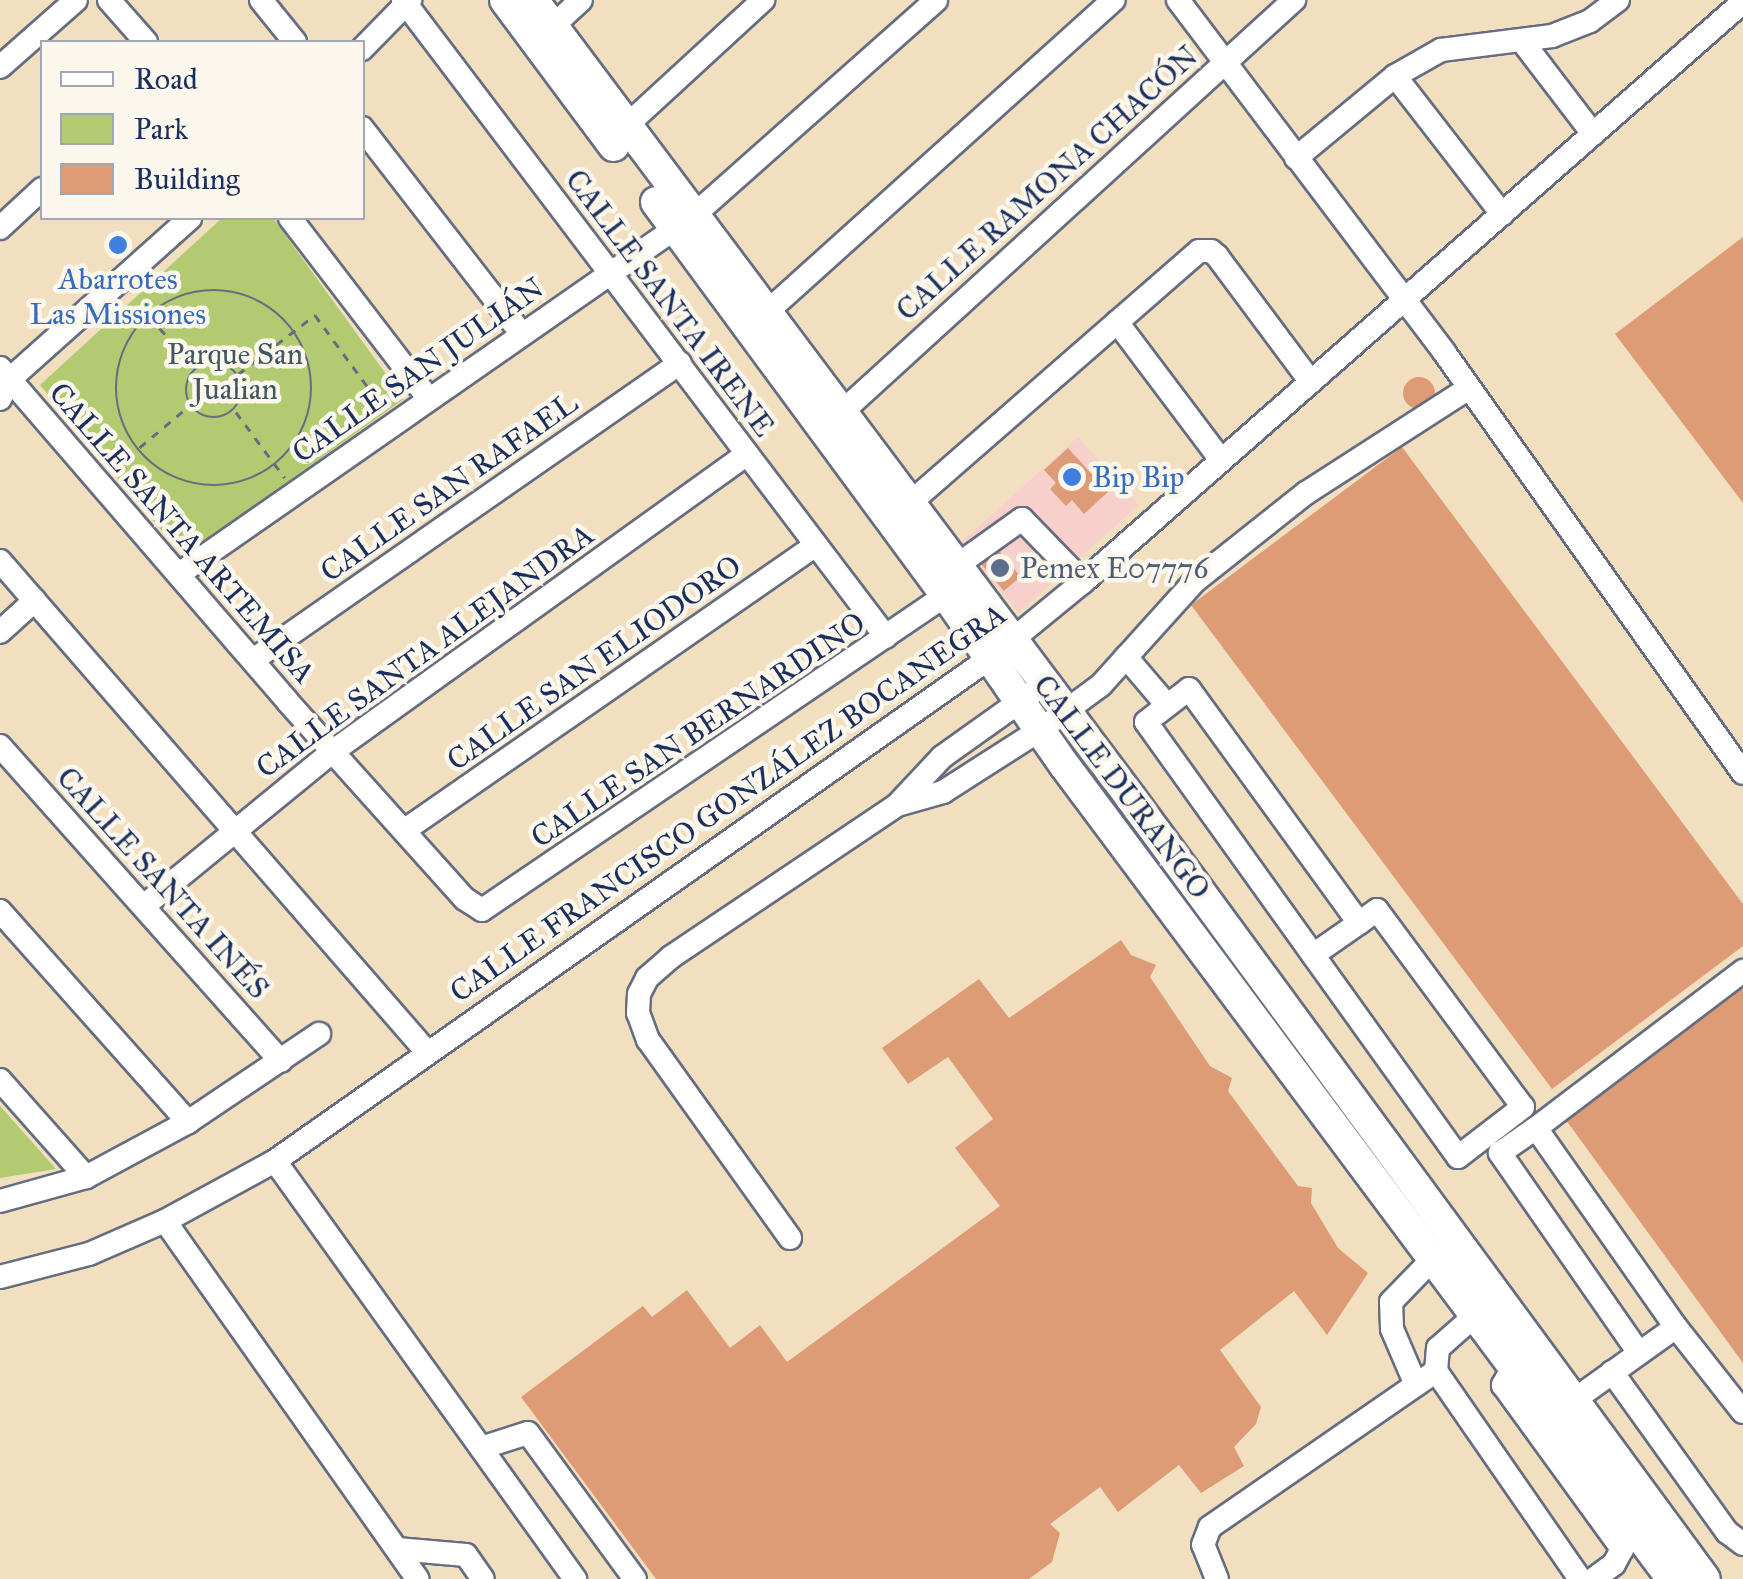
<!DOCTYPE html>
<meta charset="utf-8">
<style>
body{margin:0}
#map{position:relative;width:1743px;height:1579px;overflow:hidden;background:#f2dfc0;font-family:"IM FELL Great Primer",serif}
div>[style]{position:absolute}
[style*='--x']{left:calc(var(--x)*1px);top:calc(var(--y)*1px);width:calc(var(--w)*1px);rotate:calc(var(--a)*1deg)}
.built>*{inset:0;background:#f7d0cb;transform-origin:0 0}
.green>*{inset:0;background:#b2cb70}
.building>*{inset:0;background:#dd9c75;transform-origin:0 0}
.round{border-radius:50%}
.path>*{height:2.5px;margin-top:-1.25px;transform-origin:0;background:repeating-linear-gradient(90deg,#666d80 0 8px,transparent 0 16px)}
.path>.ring{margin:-1.25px;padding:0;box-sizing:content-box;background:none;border:2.5px solid #666d80;border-radius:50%}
.roads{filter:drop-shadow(2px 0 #666d80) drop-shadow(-2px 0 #666d80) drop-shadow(0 2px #666d80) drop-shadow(0 -2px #666d80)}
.minor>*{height:22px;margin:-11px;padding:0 11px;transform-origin:11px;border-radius:11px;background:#fff}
.major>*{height:30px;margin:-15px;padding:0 15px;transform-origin:15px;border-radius:15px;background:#fff}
.dots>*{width:28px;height:28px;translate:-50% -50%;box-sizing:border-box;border:5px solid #fbf7ec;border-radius:50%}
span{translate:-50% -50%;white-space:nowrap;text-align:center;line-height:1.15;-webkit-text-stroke:9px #fbf7ec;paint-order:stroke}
.street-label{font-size:30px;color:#1b2f5e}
.shop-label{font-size:30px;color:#366cbe}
.left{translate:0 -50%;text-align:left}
.park-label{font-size:30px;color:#415662}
.service-label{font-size:30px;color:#4e5e75}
.legend{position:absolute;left:40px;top:40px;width:325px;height:180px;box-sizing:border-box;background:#fbf7ec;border:2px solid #a1a7b3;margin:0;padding:12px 18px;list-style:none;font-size:30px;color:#1b2f5e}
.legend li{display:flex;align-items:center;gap:20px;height:50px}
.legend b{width:50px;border:2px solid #a1a7b3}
</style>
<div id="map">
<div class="built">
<div style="left:1078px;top:437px;width:91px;height:161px;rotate:48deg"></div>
</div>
<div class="green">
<div style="clip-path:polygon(222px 218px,273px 218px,404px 399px,183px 556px,40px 385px)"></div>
<div style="clip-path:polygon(0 1106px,56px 1169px,0 1178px)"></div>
</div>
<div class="building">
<div style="clip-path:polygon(1743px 237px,1743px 503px,1615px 334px)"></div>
<div class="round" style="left:1403px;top:377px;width:32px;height:32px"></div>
<div style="clip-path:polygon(1402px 447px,1743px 904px,1743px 946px,1552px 1089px,1191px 605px)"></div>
<div style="clip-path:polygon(1068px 448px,1108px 492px,1084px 514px,1072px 500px,1066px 506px,1050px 489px,1056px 483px,1044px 470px)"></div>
<div style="left:995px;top:546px;width:40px;height:22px;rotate:50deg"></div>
<div style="clip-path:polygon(1121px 940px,1131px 955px,1156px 965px,1150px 977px,1210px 1066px,1232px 1078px,1228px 1091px,1298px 1186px,1312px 1188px,1311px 1203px,1338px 1248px,1368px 1273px,1327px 1335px,1294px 1291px,1220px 1350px,1261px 1407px,1256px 1424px,1234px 1447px,1244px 1466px,1201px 1493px,1179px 1465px,1118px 1512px,1100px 1487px,1050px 1524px,1060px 1533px,1052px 1562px,1029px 1579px,656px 1579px,521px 1397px,643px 1306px,652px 1317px,687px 1290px,730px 1348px,760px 1325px,787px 1362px,1000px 1206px,955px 1148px,993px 1119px,948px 1057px,908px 1084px,882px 1048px,979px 979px,1009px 1018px)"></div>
<div style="clip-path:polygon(1743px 983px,1743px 1363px,1563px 1116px)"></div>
</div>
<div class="path">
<div class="ring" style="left:116px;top:290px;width:193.5px;height:193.5px"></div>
<div style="--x:149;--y:316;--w:71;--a:48.4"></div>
<div class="ring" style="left:186px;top:362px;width:53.5px;height:53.5px"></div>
<div style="--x:238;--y:374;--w:97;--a:-37.5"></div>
<div style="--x:315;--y:315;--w:112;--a:53.7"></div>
<div style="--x:236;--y:412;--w:82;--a:53.4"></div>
<div style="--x:115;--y:468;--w:97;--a:-40"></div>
</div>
<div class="roads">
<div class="minor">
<div style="--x:109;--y:0;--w:56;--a:48.6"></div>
<div style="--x:261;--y:0;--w:54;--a:51"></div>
<div style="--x:403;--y:0;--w:799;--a:52.83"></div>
<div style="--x:1178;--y:0;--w:441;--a:52.9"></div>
<div style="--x:1444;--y:352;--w:516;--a:54.62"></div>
<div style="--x:553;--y:26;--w:38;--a:-43"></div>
<div style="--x:1522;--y:41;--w:117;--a:52.6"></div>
<div style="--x:362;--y:49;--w:69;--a:-45.6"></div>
<div style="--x:0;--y:67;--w:101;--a:-41.4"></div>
<div style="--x:1395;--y:76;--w:175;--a:52.2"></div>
<div style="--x:625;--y:127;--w:188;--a:-42.6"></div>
<div style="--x:362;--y:128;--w:261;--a:52.2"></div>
<div style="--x:1296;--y:158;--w:129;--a:-39.6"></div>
<div style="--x:1395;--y:76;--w:53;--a:-29.5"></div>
<div style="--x:1441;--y:50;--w:112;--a:-7.2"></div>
<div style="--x:1552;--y:36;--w:41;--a:-21.5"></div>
<div style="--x:1590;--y:21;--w:35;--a:-37"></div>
<div style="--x:290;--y:218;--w:228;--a:52.5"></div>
<div style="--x:0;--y:228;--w:57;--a:-42.9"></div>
<div style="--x:768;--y:311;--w:465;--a:-42"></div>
<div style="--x:1117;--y:322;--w:173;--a:53"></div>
<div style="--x:0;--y:368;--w:441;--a:49.2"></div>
<div style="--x:288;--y:702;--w:265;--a:48.1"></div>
<div style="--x:465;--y:899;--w:20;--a:33"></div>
<div style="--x:482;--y:910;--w:561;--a:-34.17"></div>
<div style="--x:0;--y:399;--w:21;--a:-65"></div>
<div style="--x:9;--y:380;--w:243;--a:-41.8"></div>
<div style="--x:842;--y:412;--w:612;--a:-42.35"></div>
<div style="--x:910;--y:503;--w:383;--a:-41.1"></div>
<div style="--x:1199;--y:251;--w:12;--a:0"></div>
<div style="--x:1211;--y:251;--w:8;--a:40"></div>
<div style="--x:1217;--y:256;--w:157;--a:53.3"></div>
<div style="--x:0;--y:561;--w:651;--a:48.99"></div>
<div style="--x:956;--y:566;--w:81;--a:-35.5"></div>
<div style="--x:1022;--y:519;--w:88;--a:45.9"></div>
<div style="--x:179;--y:574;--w:626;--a:-34.86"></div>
<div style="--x:693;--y:216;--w:325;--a:-41.6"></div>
<div style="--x:0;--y:632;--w:47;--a:-42.4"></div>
<div style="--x:1126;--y:657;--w:63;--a:49.5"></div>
<div style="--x:253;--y:660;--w:520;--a:-34.82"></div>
<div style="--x:1189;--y:689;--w:289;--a:54"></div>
<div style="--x:1359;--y:923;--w:22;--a:-36"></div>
<div style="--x:1377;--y:910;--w:245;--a:53.5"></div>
<div style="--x:1523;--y:1107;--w:82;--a:142.4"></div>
<div style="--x:1458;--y:1157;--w:535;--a:-125.65"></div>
<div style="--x:1146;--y:722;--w:54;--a:-37.5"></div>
<div style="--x:0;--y:746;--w:422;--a:48.3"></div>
<div style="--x:901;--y:804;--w:44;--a:-15.9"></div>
<div style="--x:943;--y:792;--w:115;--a:-32.6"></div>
<div style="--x:1040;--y:730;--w:76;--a:-36.4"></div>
<div style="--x:1101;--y:685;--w:140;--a:-47.9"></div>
<div style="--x:1195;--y:581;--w:142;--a:-38.4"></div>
<div style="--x:1306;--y:493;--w:194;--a:-32.8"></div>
<div style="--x:405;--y:830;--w:500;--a:-34.74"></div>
<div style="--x:145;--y:905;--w:242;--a:-39.3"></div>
<div style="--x:332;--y:752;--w:511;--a:-35.68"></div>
<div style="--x:0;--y:911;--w:283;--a:48.3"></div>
<div style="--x:1313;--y:955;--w:56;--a:-34.8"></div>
<div style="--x:0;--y:1080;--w:130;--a:48.4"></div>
<div style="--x:1536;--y:1128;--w:260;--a:-37.2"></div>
<div style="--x:275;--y:1161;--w:515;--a:54.33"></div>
<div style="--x:0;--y:1201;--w:89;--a:-15.6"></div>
<div style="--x:86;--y:1177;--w:116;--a:-28.3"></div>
<div style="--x:188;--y:1122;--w:158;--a:-33.9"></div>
<div style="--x:165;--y:1221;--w:438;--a:54.8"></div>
<div style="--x:790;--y:1238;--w:244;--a:-125.6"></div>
<div style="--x:648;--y:1040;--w:29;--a:-110"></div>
<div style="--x:638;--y:1013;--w:19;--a:-87"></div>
<div style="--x:639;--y:994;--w:18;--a:-63"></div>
<div style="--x:647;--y:978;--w:32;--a:-41"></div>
<div style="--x:671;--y:957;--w:272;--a:-33.9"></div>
<div style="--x:897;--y:805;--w:66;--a:-46.8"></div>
<div style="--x:942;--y:757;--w:112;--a:-35.5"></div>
<div style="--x:0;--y:1277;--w:92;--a:-14.5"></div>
<div style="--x:89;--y:1254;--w:83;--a:-23.5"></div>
<div style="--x:165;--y:1221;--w:125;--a:-28.6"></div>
<div style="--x:275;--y:1161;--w:874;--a:-35.13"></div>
<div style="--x:990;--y:658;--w:120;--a:-39.3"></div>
<div style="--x:1083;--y:582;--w:879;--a:-41.31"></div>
<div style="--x:1487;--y:1305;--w:65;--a:138.7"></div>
<div style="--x:1438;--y:1348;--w:23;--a:95"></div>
<div style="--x:1436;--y:1371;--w:253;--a:55.3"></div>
<div style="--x:1639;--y:1353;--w:244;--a:-124.8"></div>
<div style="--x:1500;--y:1153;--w:44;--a:-34.8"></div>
<div style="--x:1536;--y:1128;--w:243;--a:54.9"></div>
<div style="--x:1676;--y:1327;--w:108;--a:51.8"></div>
<div style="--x:1526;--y:1357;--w:16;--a:142"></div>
<div style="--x:1513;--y:1367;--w:21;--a:119"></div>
<div style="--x:1503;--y:1385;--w:203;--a:54"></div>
<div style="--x:1622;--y:1549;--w:17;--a:118"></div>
<div style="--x:1614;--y:1564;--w:26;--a:144"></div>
<div style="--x:1612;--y:1372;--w:197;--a:54.3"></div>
<div style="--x:1727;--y:1532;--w:20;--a:37"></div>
<div style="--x:1416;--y:1385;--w:61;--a:-113.2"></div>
<div style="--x:1392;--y:1329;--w:27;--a:-92"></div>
<div style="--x:1391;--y:1302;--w:45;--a:-45.9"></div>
<div style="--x:1422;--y:1270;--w:28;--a:-27"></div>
<div style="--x:1574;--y:1400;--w:125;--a:-35.6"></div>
<div style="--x:481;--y:1448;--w:49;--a:-17.7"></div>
<div style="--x:528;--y:1433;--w:181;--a:53.8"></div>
<div style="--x:397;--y:1549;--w:69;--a:5"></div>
<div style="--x:466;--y:1555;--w:29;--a:55"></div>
<div style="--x:1217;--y:1579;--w:37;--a:-112"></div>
<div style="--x:1203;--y:1545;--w:19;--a:-69"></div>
<div style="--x:1210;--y:1527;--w:275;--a:-34.6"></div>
</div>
<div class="major">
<div style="--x:505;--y:0;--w:182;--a:53.3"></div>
<div style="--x:533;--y:0;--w:997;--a:53.15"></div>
<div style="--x:1131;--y:798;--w:969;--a:53.69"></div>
<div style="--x:656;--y:202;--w:488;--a:53.6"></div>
<div style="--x:946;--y:595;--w:208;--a:55.2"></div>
<div style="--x:1065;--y:766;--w:1015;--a:53.25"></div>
</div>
</div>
<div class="dots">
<div style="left:118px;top:245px;background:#3f7fe0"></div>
<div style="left:1072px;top:477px;background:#3f7fe0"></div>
<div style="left:1000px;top:568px;background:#5c6f8a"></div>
</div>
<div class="street-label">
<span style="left:1047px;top:183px;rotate:-42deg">CALLE RAMONA CHACÓN</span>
<span style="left:670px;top:303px;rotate:53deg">CALLE SANTA IRENE</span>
<span style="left:418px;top:370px;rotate:-35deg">CALLE SAN JULIÁN</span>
<span style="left:449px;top:487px;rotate:-35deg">CALLE SAN RAFAEL</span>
<span style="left:182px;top:533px;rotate:49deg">CALLE SANTA ARTEMISA</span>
<span style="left:425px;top:651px;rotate:-36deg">CALLE SANTA ALEJANDRA</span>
<span style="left:594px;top:663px;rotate:-35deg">CALLE SAN ELIODORO</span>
<span style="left:698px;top:730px;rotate:-34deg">CALLE SAN BERNARDINO</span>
<span style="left:1122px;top:787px;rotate:53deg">CALLE DURANGO</span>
<span style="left:728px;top:803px;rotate:-35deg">CALLE FRANCISCO GONZÁLEZ BOCANEGRA</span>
<span style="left:163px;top:883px;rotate:48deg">CALLE SANTA INÉS</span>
</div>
<div class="shop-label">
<span style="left:118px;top:296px">Abarrotes<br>Las Missiones</span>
<span class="left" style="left:1092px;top:477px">Bip Bip</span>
</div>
<div class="park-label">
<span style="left:235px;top:371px">Parque San<br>Jualian</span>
</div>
<div class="service-label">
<span class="left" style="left:1020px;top:568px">Pemex E07776</span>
</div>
<ul class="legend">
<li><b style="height:12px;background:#fff"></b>Road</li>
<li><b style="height:28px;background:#b2cb70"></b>Park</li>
<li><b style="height:28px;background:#dd9c75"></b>Building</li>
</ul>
</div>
